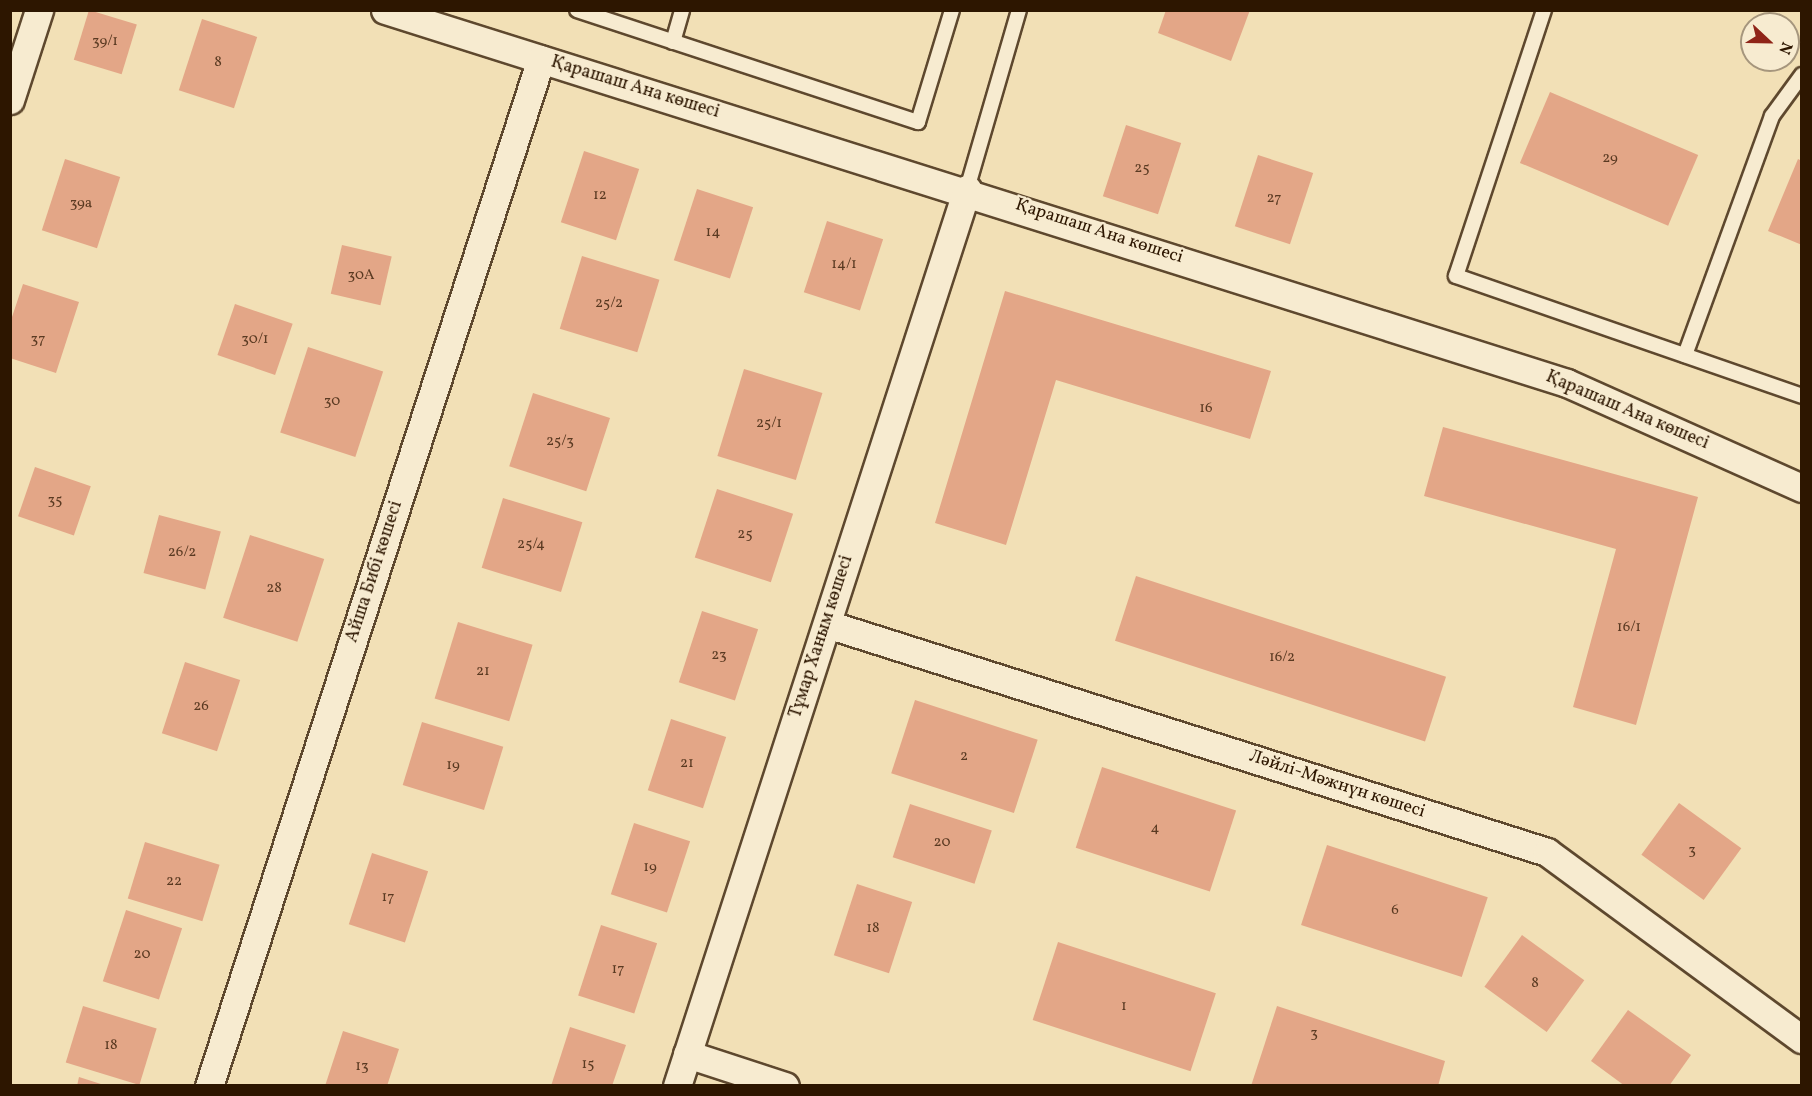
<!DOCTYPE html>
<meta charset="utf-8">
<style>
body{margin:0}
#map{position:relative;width:1812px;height:1096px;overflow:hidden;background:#f2e0b6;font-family:Vollkorn,serif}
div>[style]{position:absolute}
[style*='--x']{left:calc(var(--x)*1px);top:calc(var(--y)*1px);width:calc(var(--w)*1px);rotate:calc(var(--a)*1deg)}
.building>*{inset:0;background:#e3a687;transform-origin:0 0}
.roads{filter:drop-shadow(2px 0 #5e482e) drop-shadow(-2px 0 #5e482e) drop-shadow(0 2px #5e482e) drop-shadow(0 -2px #5e482e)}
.lane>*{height:14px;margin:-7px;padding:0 7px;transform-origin:7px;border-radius:7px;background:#f7ebd0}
.street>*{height:27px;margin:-13.5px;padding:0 13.5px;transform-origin:13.5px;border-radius:13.5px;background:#f7ebd0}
span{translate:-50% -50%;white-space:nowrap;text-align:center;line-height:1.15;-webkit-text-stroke:4.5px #f7ebd0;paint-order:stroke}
.number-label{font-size:15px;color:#5a3a22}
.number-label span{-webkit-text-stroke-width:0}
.street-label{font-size:18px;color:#2d1600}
.frame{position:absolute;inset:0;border:12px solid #2d1600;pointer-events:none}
.north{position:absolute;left:1740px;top:12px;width:60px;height:60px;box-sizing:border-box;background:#f7ebd0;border:2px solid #a6967d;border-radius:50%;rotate:112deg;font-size:16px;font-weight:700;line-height:24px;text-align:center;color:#2d1600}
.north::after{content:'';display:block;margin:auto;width:21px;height:27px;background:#8f2418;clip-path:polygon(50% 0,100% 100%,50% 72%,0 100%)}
</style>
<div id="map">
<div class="building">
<div style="left:89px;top:10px;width:50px;height:52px;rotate:17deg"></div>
<div style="clip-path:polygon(1166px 10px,1250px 10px,1231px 61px,1158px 33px)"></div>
<div style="left:202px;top:19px;width:58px;height:75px;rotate:18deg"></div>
<div style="left:1550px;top:92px;width:161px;height:77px;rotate:23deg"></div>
<div style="left:1126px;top:125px;width:58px;height:75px;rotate:18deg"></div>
<div style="left:584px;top:151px;width:58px;height:75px;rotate:18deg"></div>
<div style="left:1258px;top:155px;width:58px;height:75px;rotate:18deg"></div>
<div style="left:65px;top:159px;width:58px;height:75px;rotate:18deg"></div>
<div style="clip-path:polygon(1798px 159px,1802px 161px,1802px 245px,1768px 231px)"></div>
<div style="left:697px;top:189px;width:59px;height:75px;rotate:18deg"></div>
<div style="left:827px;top:221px;width:59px;height:75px;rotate:18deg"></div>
<div style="left:342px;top:245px;width:51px;height:50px;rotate:13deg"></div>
<div style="left:582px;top:256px;width:81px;height:76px;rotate:17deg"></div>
<div style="clip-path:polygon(23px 284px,79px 302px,56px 373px,10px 358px,10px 323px)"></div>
<div style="clip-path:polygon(1005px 291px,1271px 371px,1250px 439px,1056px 380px,1006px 545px,935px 523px)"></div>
<div style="left:235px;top:304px;width:61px;height:54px;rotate:19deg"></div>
<div style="left:308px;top:347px;width:79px;height:90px;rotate:18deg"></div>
<div style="left:744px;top:369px;width:82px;height:91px;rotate:17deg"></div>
<div style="left:533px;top:393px;width:81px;height:77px;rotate:18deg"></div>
<div style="clip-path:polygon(1443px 427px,1698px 497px,1636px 725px,1573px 707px,1616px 549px,1424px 496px)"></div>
<div style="left:35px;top:467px;width:59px;height:52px;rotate:19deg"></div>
<div style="left:717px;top:489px;width:80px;height:72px;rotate:18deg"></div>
<div style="left:503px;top:498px;width:83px;height:73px;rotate:17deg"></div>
<div style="left:159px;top:515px;width:64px;height:60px;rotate:15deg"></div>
<div style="left:250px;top:535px;width:78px;height:87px;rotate:18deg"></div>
<div style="left:1136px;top:576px;width:326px;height:68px;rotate:18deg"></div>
<div style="left:702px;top:611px;width:59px;height:75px;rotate:18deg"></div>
<div style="left:458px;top:622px;width:78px;height:80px;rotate:17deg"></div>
<div style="left:185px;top:662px;width:58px;height:75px;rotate:18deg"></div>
<div style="left:915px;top:700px;width:129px;height:77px;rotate:18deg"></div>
<div style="left:671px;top:719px;width:58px;height:75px;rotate:18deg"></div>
<div style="left:422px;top:722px;width:85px;height:66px;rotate:17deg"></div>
<div style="left:1102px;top:767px;width:141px;height:85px;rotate:18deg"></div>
<div style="left:1679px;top:803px;width:77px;height:64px;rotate:36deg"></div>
<div style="left:910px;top:804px;width:86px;height:56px;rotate:18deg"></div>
<div style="left:634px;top:823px;width:59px;height:75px;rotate:18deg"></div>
<div style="left:145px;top:842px;width:78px;height:59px;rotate:17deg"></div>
<div style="left:1327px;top:845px;width:169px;height:84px;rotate:18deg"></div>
<div style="left:372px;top:853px;width:59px;height:75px;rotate:18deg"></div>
<div style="left:857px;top:884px;width:58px;height:75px;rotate:18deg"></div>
<div style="left:126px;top:910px;width:59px;height:75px;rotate:18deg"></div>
<div style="left:601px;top:925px;width:59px;height:74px;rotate:18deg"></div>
<div style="left:1522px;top:935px;width:77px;height:64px;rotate:36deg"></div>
<div style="left:1058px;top:942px;width:166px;height:82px;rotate:18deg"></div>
<div style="left:83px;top:1006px;width:77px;height:59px;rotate:17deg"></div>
<div style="clip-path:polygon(1277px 1006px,1445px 1061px,1438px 1086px,1251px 1086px)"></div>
<div style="clip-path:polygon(1628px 1010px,1691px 1055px,1669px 1086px,1625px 1086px,1591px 1061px)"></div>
<div style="clip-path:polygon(570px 1027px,626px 1045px,612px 1086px,551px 1086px)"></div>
<div style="clip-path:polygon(343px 1031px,399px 1049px,387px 1086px,325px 1086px)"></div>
<div style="clip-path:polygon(79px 1077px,104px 1085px,104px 1086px,77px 1086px)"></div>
</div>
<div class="roads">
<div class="lane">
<div style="--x:577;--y:10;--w:359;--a:18.2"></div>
<div style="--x:918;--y:122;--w:117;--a:-73.1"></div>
<div style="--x:1544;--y:10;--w:280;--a:108.3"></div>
<div style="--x:1456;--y:276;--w:366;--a:19.1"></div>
<div style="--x:673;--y:42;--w:33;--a:-74"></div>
<div style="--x:967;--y:189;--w:186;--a:-73.8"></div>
<div style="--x:1685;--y:355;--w:254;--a:-70"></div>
<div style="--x:1772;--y:116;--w:51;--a:-53.8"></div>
</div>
<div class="street">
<div style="--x:385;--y:10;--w:1239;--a:17.51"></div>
<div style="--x:1567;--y:383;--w:257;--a:24.1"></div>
<div style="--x:10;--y:100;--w:95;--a:-72.1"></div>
<div style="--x:827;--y:624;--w:755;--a:17.57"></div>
<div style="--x:1547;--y:852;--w:316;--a:36.3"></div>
<div style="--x:687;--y:1054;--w:103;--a:18.1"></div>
<div style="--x:209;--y:1086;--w:1079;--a:-72.09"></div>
<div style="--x:677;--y:1086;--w:943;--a:-72.08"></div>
</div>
</div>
<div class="number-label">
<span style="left:105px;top:42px">39/1</span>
<span style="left:218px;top:63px">8</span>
<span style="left:1610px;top:159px">29</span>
<span style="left:1142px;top:169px">25</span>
<span style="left:600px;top:196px">12</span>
<span style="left:1274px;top:199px">27</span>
<span style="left:81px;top:204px">39а</span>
<span style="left:713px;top:233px">14</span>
<span style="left:844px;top:265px">14/1</span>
<span style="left:361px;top:276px">30А</span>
<span style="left:609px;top:304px">25/2</span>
<span style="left:38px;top:340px">37</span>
<span style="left:255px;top:340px">30/1</span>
<span style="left:332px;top:402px">30</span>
<span style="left:1206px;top:409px">16</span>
<span style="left:769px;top:424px">25/1</span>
<span style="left:560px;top:442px">25/3</span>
<span style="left:55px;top:501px">35</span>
<span style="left:745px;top:535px">25</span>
<span style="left:531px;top:545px">25/4</span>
<span style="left:182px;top:553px">26/2</span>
<span style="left:274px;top:589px">28</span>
<span style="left:1629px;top:628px">16/1</span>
<span style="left:719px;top:656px">23</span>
<span style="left:1282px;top:658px">16/2</span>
<span style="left:483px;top:672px">21</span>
<span style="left:201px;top:707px">26</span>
<span style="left:964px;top:757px">2</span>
<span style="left:687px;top:764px">21</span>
<span style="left:453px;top:766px">19</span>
<span style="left:1155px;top:829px">4</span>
<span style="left:942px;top:843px">20</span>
<span style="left:1692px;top:851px">3</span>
<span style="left:650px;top:868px">19</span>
<span style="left:174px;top:882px">22</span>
<span style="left:388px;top:898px">17</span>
<span style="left:1395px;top:911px">6</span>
<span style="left:873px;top:929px">18</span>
<span style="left:142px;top:955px">20</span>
<span style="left:618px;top:970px">17</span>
<span style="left:1535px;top:984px">8</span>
<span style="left:1124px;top:1007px">1</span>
<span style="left:1314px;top:1034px">3</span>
<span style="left:111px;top:1046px">18</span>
<span style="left:588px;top:1065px">15</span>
<span style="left:362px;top:1067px">13</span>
</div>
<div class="street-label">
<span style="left:635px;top:88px;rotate:17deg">Қарашаш Ана көшесі</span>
<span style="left:1099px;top:232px;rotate:18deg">Қарашаш Ана көшесі</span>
<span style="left:1627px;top:411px;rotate:23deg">Қарашаш Ана көшесі</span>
<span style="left:375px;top:572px;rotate:-72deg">Айша Бибі көшесі</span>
<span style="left:822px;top:637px;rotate:-72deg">Тұмар Ханым көшесі</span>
<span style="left:1337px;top:785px;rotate:18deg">Ләйлі-Мәжнүн көшесі</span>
</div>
<div class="frame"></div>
<div class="north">N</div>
</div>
